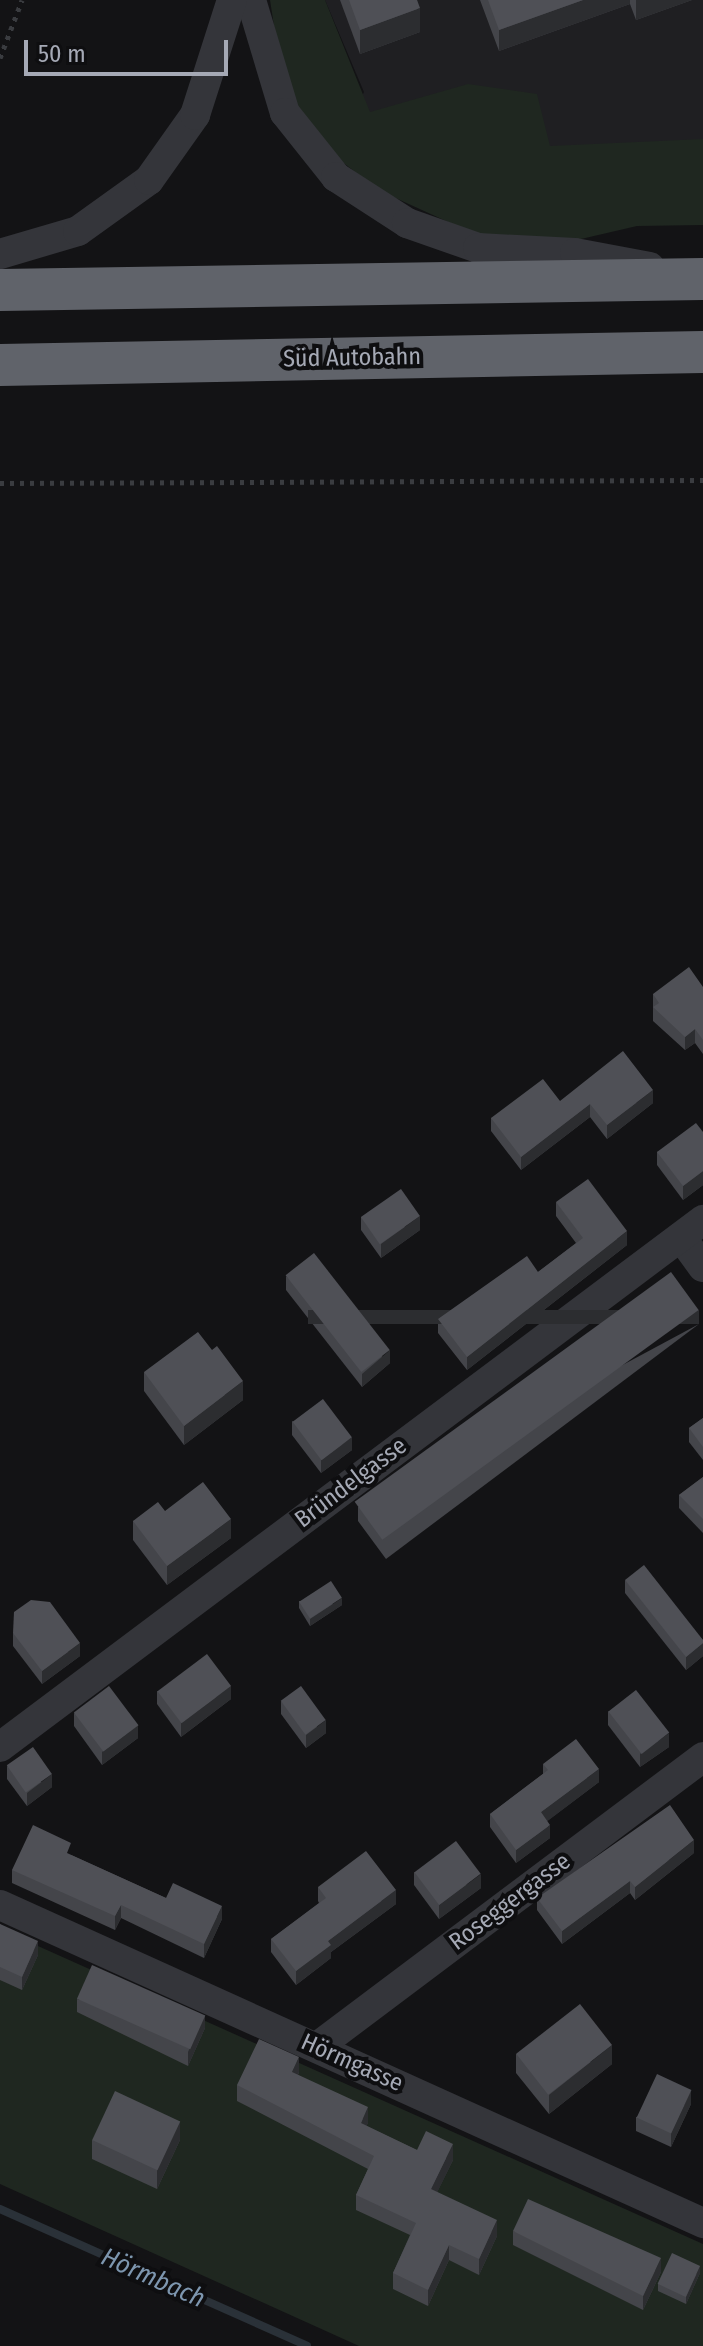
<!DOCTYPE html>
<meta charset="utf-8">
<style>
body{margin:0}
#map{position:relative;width:703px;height:2346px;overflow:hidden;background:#131315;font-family:"Fira Sans Condensed",sans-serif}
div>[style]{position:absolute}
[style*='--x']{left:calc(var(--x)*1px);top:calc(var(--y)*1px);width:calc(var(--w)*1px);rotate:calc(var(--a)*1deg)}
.built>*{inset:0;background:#1f1f22}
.green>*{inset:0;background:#1f2720}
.stream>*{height:8px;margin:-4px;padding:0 4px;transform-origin:4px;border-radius:4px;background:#2a3138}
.path>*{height:5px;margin-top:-2.5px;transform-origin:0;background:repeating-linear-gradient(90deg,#3a3c40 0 4px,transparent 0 10px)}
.minor>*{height:30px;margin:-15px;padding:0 15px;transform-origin:15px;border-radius:15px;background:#34353a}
.highway>*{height:42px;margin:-21px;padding:0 21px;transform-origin:21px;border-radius:21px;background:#60636a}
.wall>*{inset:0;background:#44454a}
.shaded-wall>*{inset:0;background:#2c2d30;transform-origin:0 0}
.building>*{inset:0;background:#4f5056;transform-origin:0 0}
span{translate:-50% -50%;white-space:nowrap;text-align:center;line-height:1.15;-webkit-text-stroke:8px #0e0e10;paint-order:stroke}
.street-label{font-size:24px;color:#a5a9b5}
.water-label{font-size:26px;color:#7d96af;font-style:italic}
.scale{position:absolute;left:24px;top:40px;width:204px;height:36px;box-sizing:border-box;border:4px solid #a5a9b5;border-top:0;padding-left:10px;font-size:24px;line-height:28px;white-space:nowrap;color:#a5a9b5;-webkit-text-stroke:6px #0e0e10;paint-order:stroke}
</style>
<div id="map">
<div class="built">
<div style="clip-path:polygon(325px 0,703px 0,703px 202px,340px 142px,364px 92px)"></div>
</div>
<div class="green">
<div style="clip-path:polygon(270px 0,325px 0,370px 112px,468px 84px,537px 94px,550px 146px,703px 139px,703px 225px,637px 226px,581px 239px,479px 236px,378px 190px,331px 153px,298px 113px,279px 58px)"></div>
<div style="clip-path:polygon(0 1929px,703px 2244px,703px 2346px,359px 2346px,0 2184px)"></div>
</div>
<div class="stream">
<div style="--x:0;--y:2209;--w:336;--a:24"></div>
</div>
<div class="path">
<div style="--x:0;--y:58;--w:62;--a:-69.2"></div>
<div style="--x:0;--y:483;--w:703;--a:-0.24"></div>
</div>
<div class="minor">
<div style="--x:251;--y:0;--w:118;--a:73.3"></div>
<div style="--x:285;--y:113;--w:82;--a:51.4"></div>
<div style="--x:336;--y:177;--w:85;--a:32.9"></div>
<div style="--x:407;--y:223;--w:75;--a:19.4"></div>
<div style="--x:478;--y:248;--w:97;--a:3"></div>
<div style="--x:575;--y:253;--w:76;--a:10.6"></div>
<div style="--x:0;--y:254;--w:81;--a:-16.4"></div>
<div style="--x:78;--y:231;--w:87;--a:-35.7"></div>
<div style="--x:149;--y:180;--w:80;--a:-54.7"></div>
<div style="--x:195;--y:115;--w:121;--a:-72.2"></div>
<div style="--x:681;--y:1237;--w:37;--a:54"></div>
<div style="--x:0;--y:1747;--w:879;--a:-36.86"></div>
<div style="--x:0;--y:1905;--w:772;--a:24.34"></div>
<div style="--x:317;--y:2047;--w:483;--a:-36.9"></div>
</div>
<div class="highway">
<div style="--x:0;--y:290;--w:703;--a:-0.9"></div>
<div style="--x:0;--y:365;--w:703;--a:-1.06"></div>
</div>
<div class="wall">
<div style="clip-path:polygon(340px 0,417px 0,420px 32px,360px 54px)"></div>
<div style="clip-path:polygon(480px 0,692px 0,636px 20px,630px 4px,499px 51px)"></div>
<div style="clip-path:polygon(703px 987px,703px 1054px,695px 1043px,685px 1050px,653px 1021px,653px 994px)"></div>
<div style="clip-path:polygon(560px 1101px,653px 1103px,607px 1139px,590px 1117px,521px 1170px,491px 1131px,491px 1118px)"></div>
<div style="clip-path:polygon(703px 1132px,703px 1185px,683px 1200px,657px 1165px,657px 1152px)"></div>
<div style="clip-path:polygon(556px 1202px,627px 1245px,467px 1370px,438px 1333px,438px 1319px,538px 1272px,576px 1243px,556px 1216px)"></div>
<div style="clip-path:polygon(361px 1217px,420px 1230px,381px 1258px,361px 1230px)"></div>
<div style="clip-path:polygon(286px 1276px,390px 1363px,362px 1387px,286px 1290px)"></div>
<div style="clip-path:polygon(699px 1324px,386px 1559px,358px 1521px,358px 1507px)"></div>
<div style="clip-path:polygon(144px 1372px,243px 1400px,184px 1445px,144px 1391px)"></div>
<div style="clip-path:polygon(703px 1418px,703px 1460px,689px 1442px,689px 1428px)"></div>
<div style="clip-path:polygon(292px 1421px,352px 1450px,321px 1473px,292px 1435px)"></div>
<div style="clip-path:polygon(703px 1477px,703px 1533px,679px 1508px,679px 1495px)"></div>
<div style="clip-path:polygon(165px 1511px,231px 1538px,167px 1585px,133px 1540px,133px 1521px)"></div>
<div style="clip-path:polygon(625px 1580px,703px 1640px,703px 1656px,686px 1670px,625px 1593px)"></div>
<div style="clip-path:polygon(299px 1601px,342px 1605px,310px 1626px,299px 1608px)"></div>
<div style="clip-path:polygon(13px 1633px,80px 1656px,42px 1684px,13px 1646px)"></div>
<div style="clip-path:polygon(157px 1691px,231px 1699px,181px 1737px,157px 1704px)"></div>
<div style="clip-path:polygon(281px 1701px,326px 1733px,306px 1748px,281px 1714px)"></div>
<div style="clip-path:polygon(608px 1711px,669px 1747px,640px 1767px,608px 1725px)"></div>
<div style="clip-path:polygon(74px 1713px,138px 1738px,102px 1765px,74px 1726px)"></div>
<div style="clip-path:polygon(543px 1764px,599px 1782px,547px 1821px,550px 1838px,516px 1863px,490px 1827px,490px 1814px,543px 1774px)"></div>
<div style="clip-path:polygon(7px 1766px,52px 1787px,27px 1806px,7px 1779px)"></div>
<div style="clip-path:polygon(694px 1853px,635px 1900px,630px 1893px,562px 1944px,537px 1910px,537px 1898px)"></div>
<div style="clip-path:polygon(71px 1855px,166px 1898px,222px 1919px,204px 1958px,121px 1918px,115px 1930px,12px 1883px,12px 1870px)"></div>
<div style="clip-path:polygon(414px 1872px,481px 1888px,439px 1919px,414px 1885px)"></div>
<div style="clip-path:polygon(318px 1887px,396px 1904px,331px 1952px,331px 1958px,296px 1985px,271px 1952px,271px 1939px,319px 1903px,318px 1901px)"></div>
<div style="clip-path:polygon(0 1924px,38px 1955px,22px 1990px,0 1980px)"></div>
<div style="clip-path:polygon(77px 1999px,205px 2028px,188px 2066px,77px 2012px)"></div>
<div style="clip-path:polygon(516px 2054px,612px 2064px,549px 2114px,516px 2073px)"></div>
<div style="clip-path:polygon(299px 2072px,298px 2075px,368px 2123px,366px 2126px,417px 2150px,453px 2160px,437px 2192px,497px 2236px,479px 2275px,449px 2260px,428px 2306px,393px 2289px,393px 2273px,410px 2235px,356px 2210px,356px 2195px,368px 2169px,237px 2101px,237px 2085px)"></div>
<div style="clip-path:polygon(691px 2104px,671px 2147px,636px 2131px,636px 2117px)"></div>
<div style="clip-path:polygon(92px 2140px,180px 2140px,157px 2189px,92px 2159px)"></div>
<div style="clip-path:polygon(513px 2231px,661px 2272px,643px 2310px,513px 2245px)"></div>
<div style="clip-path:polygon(700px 2273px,686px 2304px,658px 2291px,658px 2284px)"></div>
</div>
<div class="shaded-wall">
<div style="clip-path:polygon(583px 0,630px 0,630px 4px,499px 51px,499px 30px)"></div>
<div style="clip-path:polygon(636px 0,692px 0,636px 20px)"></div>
<div style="clip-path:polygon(420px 8px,420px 32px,360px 54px,360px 30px)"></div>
<div style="clip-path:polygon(695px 1029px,695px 1043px,685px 1050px,685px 1037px)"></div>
<div style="clip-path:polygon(653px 1090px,653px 1103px,607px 1139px,607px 1125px)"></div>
<div style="clip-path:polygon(590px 1104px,590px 1117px,521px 1170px,521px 1157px)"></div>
<div style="clip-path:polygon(703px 1171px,703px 1185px,683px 1200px,683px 1186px)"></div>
<div style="clip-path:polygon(420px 1216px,420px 1230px,381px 1258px,381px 1244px)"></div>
<div style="clip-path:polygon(627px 1231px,627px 1245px,467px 1370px,467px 1357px)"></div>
<div style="left:699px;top:1310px;width:14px;height:391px;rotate:90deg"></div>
<div style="clip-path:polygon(390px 1350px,390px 1363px,362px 1387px,362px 1374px)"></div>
<div style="clip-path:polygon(243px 1381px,243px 1400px,184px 1445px,184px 1426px)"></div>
<div style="clip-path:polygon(352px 1437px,352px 1450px,321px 1473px,321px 1460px)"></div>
<div style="clip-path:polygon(231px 1519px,231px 1538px,167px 1585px,167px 1566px)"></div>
<div style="clip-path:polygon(342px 1598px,342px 1605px,310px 1626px,310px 1619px)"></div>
<div style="clip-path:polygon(80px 1643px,80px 1656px,42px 1684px,42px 1671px)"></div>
<div style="clip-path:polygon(703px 1643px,703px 1656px,686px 1670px,686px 1657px)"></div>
<div style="clip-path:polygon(231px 1686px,231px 1699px,181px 1737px,181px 1723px)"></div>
<div style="clip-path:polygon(326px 1720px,326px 1733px,306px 1748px,306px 1735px)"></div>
<div style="clip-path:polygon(138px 1725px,138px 1738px,102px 1765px,102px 1752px)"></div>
<div style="clip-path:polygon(669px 1733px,669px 1747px,640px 1767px,640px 1754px)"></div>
<div style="clip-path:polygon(599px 1769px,599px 1782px,541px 1826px,541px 1812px)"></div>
<div style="clip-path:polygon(52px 1774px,52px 1787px,27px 1806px,27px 1793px)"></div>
<div style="clip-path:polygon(550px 1825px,550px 1838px,516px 1863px,516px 1850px)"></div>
<div style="clip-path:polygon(694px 1840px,694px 1853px,635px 1900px,635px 1887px)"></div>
<div style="clip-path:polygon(481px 1874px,481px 1888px,439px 1919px,439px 1905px)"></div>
<div style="clip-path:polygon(630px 1881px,630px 1893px,562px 1944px,562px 1931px)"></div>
<div style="clip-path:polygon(396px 1890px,396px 1904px,331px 1952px,331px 1958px,296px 1985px,296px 1971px,328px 1941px)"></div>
<div style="clip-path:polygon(121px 1905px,121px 1918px,115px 1930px,115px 1916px)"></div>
<div style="clip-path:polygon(222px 1906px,222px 1919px,204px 1958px,204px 1944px)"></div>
<div style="clip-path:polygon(38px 1941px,38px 1955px,22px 1990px,22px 1977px)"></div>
<div style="clip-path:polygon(205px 2015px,205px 2028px,188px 2066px,188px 2052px)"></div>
<div style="clip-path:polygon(612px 2045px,612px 2064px,549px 2114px,549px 2095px)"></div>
<div style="clip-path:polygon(299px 2057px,299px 2072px,292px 2087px,292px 2072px)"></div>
<div style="clip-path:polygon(691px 2090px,691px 2104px,671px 2147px,671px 2133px)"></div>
<div style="clip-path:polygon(368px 2107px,368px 2123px,361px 2139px,361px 2123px)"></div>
<div style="clip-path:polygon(180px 2121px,180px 2140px,157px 2189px,157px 2170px)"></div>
<div style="clip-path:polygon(453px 2144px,453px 2160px,431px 2205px,431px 2189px)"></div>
<div style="clip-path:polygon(497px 2220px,497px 2236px,479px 2275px,479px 2259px)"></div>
<div style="clip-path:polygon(449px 2245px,449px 2260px,428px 2306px,428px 2290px)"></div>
<div style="clip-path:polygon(661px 2258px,661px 2272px,643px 2310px,643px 2296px)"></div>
<div style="clip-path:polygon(700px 2266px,700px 2273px,686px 2304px,686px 2297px)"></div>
</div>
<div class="building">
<div style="clip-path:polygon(349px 0,417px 0,420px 8px,360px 30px)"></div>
<div style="clip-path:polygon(488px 0,583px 0,499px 30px)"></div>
<div style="clip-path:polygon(689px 967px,703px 987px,703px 1040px,695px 1029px,685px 1037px,653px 1007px,659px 1003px,653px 994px)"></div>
<div style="clip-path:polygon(623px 1051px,653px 1090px,607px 1125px,590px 1104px,521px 1157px,491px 1118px,543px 1079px,560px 1101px)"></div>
<div style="clip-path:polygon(696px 1123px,703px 1132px,703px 1171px,683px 1186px,657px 1152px)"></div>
<div style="clip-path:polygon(588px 1179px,627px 1231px,467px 1357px,438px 1319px,527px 1256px,538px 1272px,583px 1238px,556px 1202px)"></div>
<div style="left:401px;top:1189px;width:33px;height:49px;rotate:55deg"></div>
<div style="left:314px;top:1253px;width:123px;height:36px;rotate:52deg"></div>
<div style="left:671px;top:1272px;width:47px;height:391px;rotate:54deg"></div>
<div style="clip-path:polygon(198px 1332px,212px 1350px,217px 1346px,243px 1381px,184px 1426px,144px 1372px)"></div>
<div style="left:323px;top:1399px;width:48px;height:38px;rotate:53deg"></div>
<div style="clip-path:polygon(703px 1418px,703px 1447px,689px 1428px)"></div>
<div style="clip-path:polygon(703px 1477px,703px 1519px,679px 1495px)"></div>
<div style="clip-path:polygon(203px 1482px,231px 1519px,167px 1566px,133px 1521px,158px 1502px,165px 1511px)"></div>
<div style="clip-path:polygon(644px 1565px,703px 1640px,703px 1643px,686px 1657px,625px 1580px)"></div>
<div style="left:331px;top:1581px;width:20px;height:38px;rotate:57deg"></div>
<div style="clip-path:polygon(31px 1600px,50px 1602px,80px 1643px,42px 1671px,13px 1633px,14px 1612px)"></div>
<div style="left:207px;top:1654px;width:40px;height:62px;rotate:53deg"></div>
<div style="left:109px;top:1686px;width:49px;height:44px;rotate:53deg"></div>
<div style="left:301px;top:1686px;width:42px;height:25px;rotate:54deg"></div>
<div style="left:636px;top:1690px;width:54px;height:35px;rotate:52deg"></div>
<div style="clip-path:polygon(576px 1739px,599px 1769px,541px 1812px,550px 1825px,516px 1850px,490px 1814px,548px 1770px,543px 1764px)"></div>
<div style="left:33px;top:1747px;width:33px;height:32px;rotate:55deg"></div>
<div style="clip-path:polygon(670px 1805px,694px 1840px,635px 1887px,630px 1881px,562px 1931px,537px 1898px)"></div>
<div style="clip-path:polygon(33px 1825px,71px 1843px,67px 1853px,166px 1898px,173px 1883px,222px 1906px,204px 1944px,121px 1905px,115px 1916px,12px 1870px)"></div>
<div style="left:456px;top:1841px;width:41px;height:52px;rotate:53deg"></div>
<div style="clip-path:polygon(366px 1851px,396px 1890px,328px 1941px,331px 1945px,296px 1971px,271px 1939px,326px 1898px,318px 1887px)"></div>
<div style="clip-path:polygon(0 1924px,38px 1941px,22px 1977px,0 1967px)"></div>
<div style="left:92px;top:1965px;width:124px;height:37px;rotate:24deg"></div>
<div style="left:580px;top:2004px;width:52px;height:81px;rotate:52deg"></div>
<div style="clip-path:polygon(259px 2039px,299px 2057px,292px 2072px,368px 2107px,361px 2123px,417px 2150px,426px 2131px,453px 2144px,431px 2189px,497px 2220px,479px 2259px,449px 2245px,428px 2290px,393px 2273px,416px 2223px,356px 2195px,374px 2156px,237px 2085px)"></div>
<div style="left:657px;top:2074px;width:38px;height:48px;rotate:25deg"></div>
<div style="left:115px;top:2091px;width:72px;height:54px;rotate:25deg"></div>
<div style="clip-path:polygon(528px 2199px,661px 2258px,643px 2296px,513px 2231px)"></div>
<div style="left:672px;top:2253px;width:31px;height:34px;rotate:25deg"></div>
</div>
<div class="street-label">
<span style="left:352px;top:358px;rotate:-1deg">Süd Autobahn</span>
<span style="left:351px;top:1483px;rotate:-37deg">Bründelgasse</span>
<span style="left:510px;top:1902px;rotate:-37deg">Roseggergasse</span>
<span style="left:352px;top:2063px;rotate:24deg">Hörmgasse</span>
</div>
<div class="water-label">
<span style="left:153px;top:2278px;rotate:24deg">Hörmbach</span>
</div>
<div class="scale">50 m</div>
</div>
